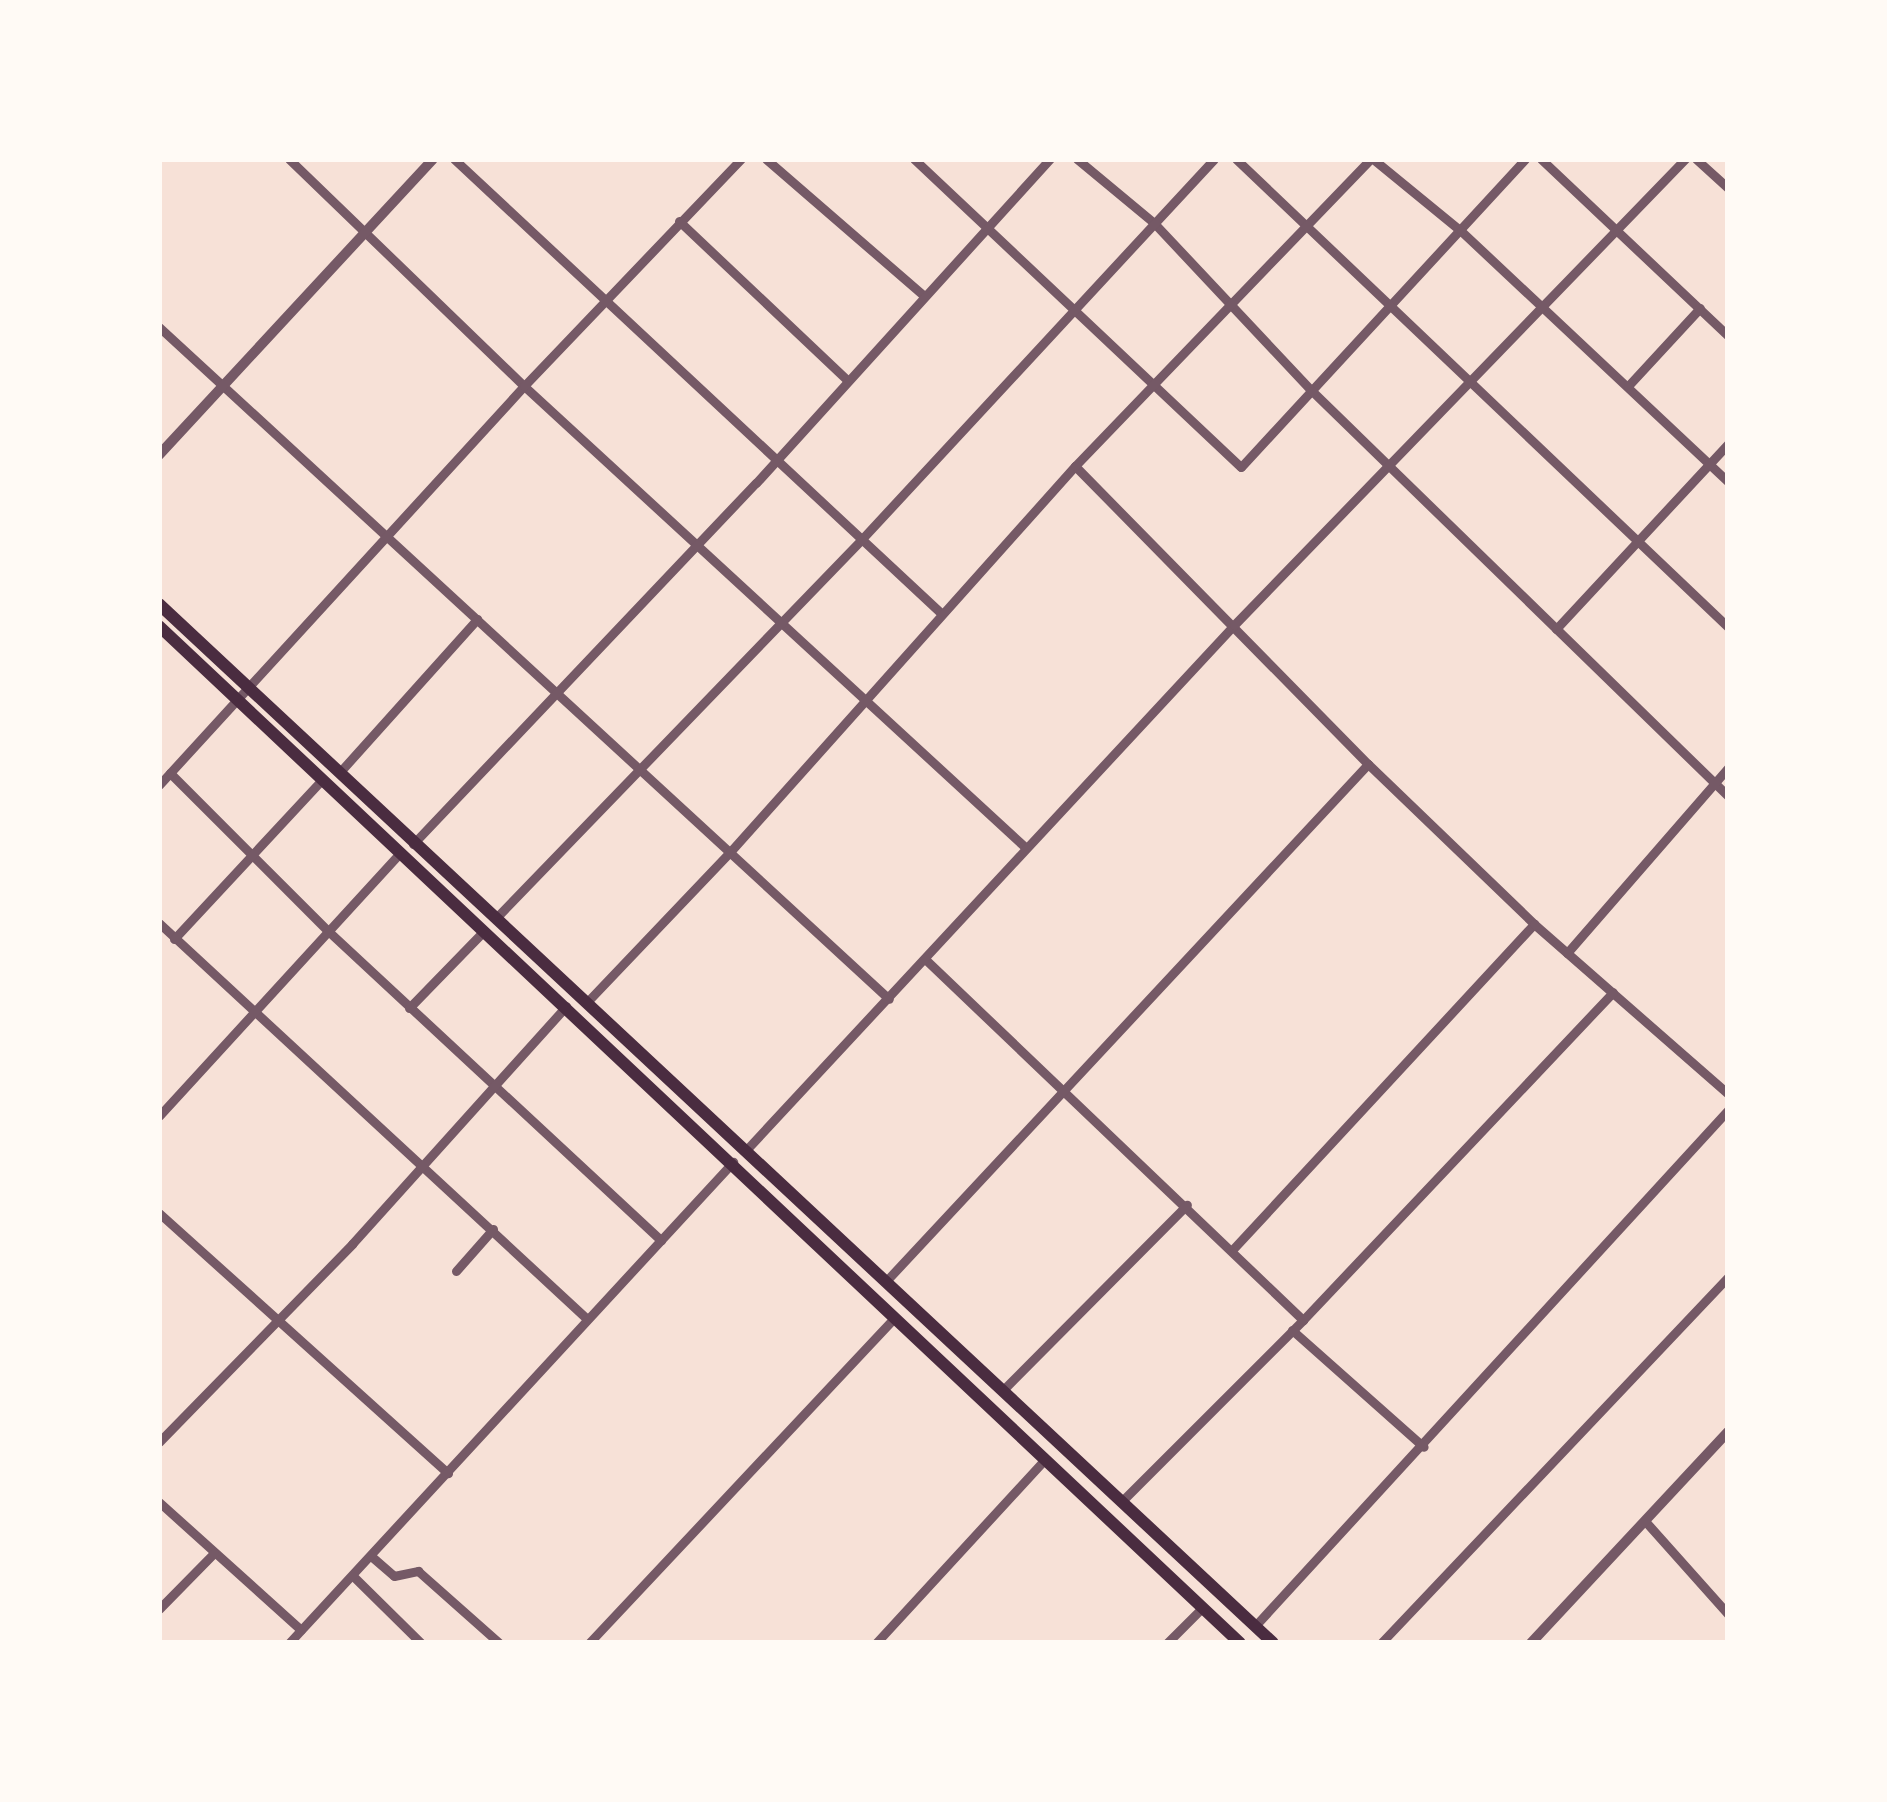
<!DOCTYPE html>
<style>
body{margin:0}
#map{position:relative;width:1887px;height:1802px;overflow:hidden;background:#f7e1d7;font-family:Cabin,sans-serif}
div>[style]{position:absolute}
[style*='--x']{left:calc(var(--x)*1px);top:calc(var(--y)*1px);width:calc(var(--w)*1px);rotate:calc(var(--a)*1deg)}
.minor>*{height:9px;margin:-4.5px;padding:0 4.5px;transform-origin:4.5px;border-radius:4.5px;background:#755966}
.tertiary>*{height:10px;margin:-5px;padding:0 5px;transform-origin:5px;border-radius:5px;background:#755966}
.secondary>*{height:12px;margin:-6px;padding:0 6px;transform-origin:6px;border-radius:6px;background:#4a2c40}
span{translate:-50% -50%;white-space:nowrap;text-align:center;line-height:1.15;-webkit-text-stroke:9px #fffaf5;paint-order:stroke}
.frame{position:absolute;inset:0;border:162px solid #fffaf5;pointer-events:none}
</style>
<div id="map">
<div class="minor">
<div style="--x:289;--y:159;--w:327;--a:44"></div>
<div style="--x:524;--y:386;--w:681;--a:42.62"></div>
<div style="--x:454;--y:159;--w:667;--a:43"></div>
<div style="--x:766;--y:159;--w:208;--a:40.9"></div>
<div style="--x:914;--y:159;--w:449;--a:43.3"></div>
<div style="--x:1241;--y:467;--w:419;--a:-47.3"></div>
<div style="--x:1077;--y:159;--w:100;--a:39.7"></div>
<div style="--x:1154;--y:223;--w:231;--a:46.8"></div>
<div style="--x:1312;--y:391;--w:581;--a:44.23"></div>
<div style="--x:1236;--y:159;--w:679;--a:43.57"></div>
<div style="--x:1373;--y:159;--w:114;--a:39.3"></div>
<div style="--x:1461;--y:231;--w:366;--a:43.2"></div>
<div style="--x:1541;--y:159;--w:257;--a:43.4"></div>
<div style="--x:1696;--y:159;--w:43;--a:42.2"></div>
<div style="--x:679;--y:221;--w:231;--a:43.4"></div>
<div style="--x:159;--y:327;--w:992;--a:42.63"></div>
<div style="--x:1628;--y:386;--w:106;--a:-47.3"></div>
<div style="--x:1075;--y:466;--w:418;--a:45.5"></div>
<div style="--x:1556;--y:629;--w:253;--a:-47.1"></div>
<div style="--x:170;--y:773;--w:222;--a:45"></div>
<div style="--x:327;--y:930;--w:456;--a:42.9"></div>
<div style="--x:339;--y:773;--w:207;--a:-48.1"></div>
<div style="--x:159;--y:785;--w:541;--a:-47.55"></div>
<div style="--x:524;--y:386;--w:314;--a:-46.3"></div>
<div style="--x:413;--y:844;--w:498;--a:-46.5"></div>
<div style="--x:756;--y:483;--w:438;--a:-47.8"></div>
<div style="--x:496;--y:918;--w:525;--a:-46"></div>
<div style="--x:861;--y:540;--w:519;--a:-47.18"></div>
<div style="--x:159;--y:923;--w:580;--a:42.77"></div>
<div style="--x:174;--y:939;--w:217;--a:-47.1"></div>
<div style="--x:1567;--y:953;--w:245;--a:-49"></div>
<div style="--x:925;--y:959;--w:523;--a:43.68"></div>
<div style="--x:588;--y:1001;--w:206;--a:-46.4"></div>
<div style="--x:730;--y:852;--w:518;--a:-48.21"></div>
<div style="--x:1075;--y:466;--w:426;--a:-46.1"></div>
<div style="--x:409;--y:1008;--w:106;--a:-45.8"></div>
<div style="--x:159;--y:1116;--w:357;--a:-47.5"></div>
<div style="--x:748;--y:1148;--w:714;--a:-47.1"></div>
<div style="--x:1234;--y:625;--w:649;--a:-45.94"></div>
<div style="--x:159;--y:1213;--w:389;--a:42"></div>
<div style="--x:1234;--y:1248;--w:442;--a:-47.2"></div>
<div style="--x:456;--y:1271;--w:56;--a:-48.6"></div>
<div style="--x:888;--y:1279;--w:704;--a:-47.01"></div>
<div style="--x:1368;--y:764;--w:231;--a:43.9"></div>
<div style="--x:1534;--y:924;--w:258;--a:41.2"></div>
<div style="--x:1292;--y:1330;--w:176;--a:41.6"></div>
<div style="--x:1003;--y:1390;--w:261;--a:-45.2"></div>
<div style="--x:159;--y:1442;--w:277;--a:-45.7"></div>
<div style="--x:352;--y:1244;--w:320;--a:-48"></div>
<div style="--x:1122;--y:1501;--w:256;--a:-45"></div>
<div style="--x:1303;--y:1320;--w:451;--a:-46.6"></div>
<div style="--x:159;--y:1502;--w:191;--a:42"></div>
<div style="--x:1645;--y:1521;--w:125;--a:48.3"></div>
<div style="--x:371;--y:1556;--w:30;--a:41"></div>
<div style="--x:394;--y:1576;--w:25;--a:-12"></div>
<div style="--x:418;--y:1571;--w:108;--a:41.6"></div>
<div style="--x:353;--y:1576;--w:95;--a:44.6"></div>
<div style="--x:159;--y:1609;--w:78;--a:-45.5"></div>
<div style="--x:1255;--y:1626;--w:700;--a:-47.49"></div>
<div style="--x:289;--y:1643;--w:655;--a:-47.29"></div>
<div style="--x:589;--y:1643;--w:446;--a:-46.8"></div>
<div style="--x:876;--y:1643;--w:248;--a:-47.4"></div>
<div style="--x:1167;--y:1643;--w:49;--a:-45"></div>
<div style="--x:1381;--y:1643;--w:504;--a:-46.53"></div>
</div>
<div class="tertiary">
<div style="--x:159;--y:455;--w:403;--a:-47.2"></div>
<div style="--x:1531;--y:1643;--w:289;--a:-47"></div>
</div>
<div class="secondary">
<div style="--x:159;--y:604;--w:1523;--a:43"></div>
<div style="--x:159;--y:626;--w:1484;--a:43.25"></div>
</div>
<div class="frame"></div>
</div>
